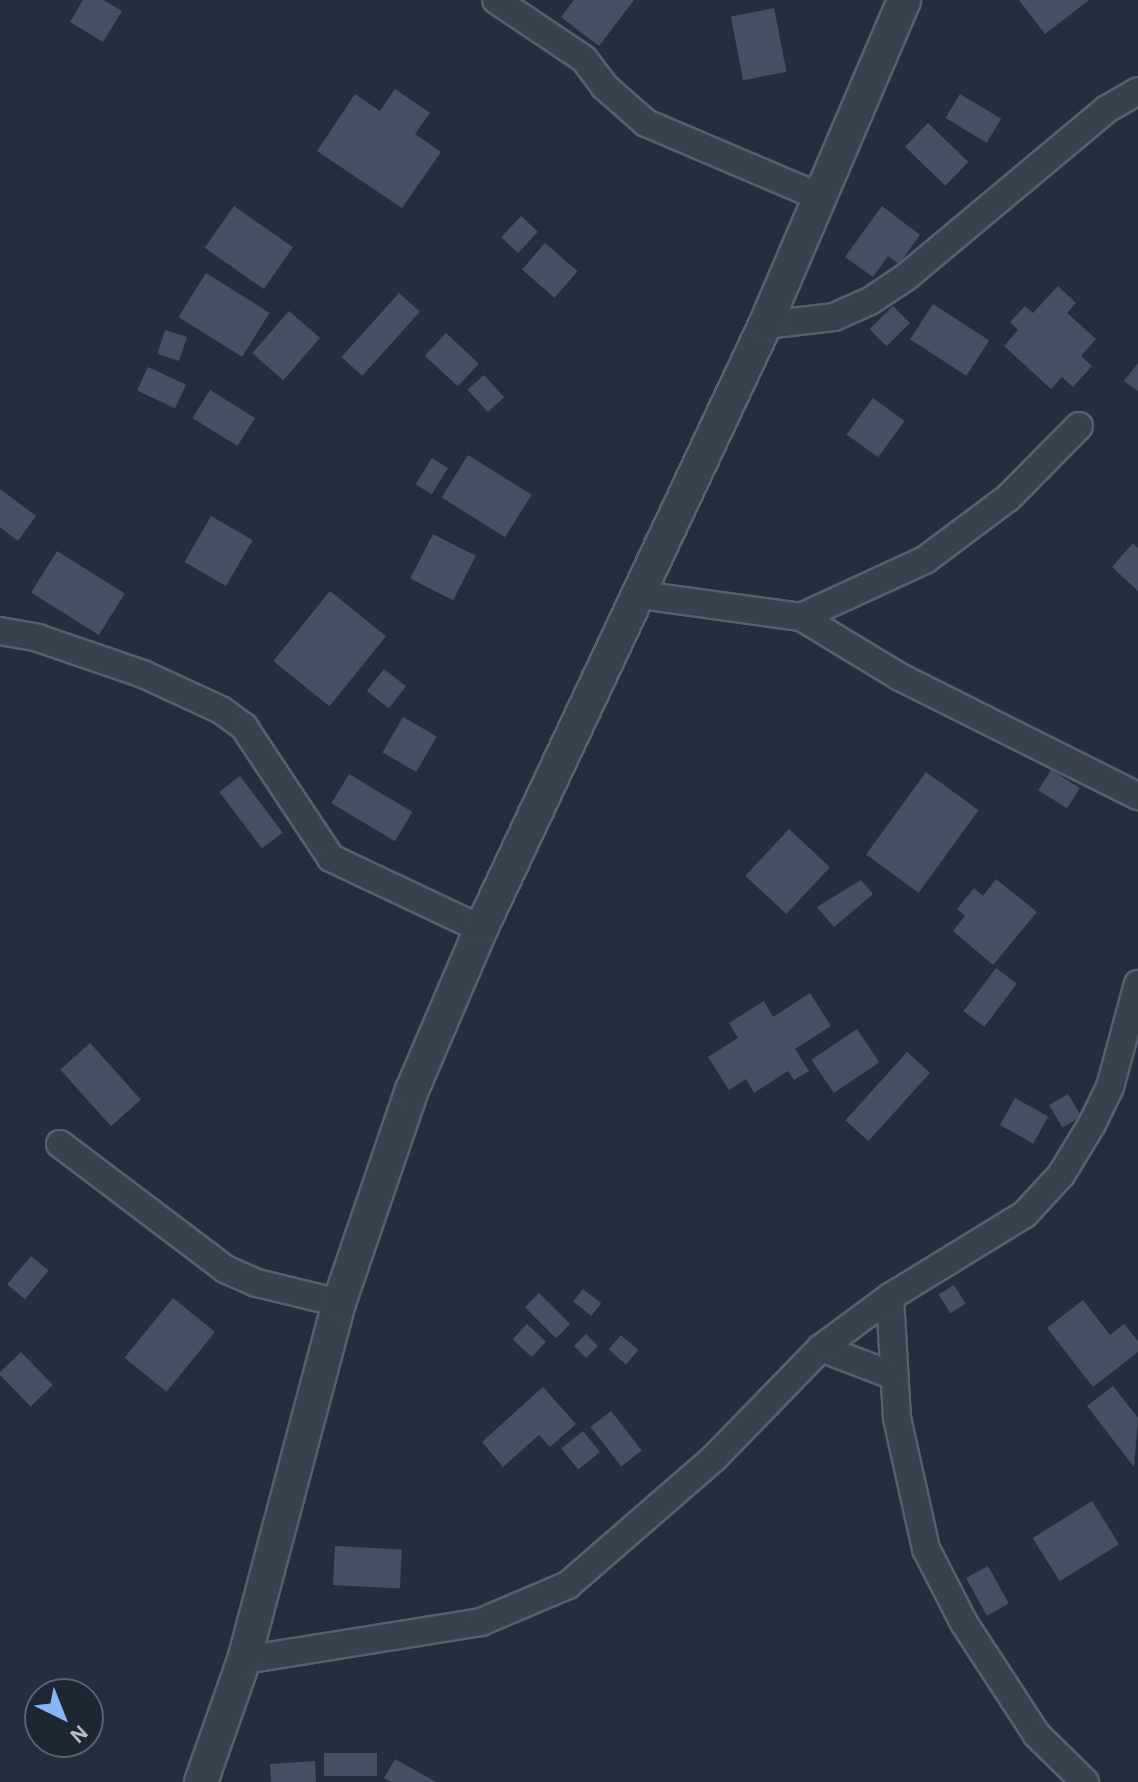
<!DOCTYPE html>
<style>
body{margin:0}
#map{position:relative;width:1138px;height:1782px;overflow:hidden;background:#242f3e;font-family:"Alegreya Sans",sans-serif}
div>[style]{position:absolute}
[style*='--x']{left:calc(var(--x)*1px);top:calc(var(--y)*1px);width:calc(var(--w)*1px);rotate:calc(var(--a)*1deg)}
.building>*{inset:0;background:#455162;transform-origin:0 0}
.roads{filter:drop-shadow(2px 0 #565f6c) drop-shadow(-2px 0 #565f6c) drop-shadow(0 2px #565f6c) drop-shadow(0 -2px #565f6c)}
.minor>*{height:26px;margin:-13px;padding:0 13px;transform-origin:13px;border-radius:13px;background:#38414e}
.tertiary>*{height:32px;margin:-16px;padding:0 16px;transform-origin:16px;border-radius:16px;background:#38414e}
span{translate:-50% -50%;white-space:nowrap;text-align:center;line-height:1.15;-webkit-text-stroke:8px #1d2633;paint-order:stroke}
.north{position:absolute;left:24px;top:1678px;width:80px;height:80px;box-sizing:border-box;background:#1d2633;border:2px solid #59626f;border-radius:50%;rotate:137deg;font-size:22px;font-weight:700;line-height:32px;text-align:center;color:#b4bcc9}
.north::after{content:'';display:block;margin:auto;width:28px;height:36px;background:#8ab4f8;clip-path:polygon(50% 0,100% 100%,50% 72%,0 100%)}
</style>
<div id="map">
<div class="building">
<div style="clip-path:polygon(83px 0,103px 0,122px 11px,103px 42px,70px 22px)"></div>
<div style="clip-path:polygon(574px 0,634px 0,599px 46px,561px 17px)"></div>
<div style="clip-path:polygon(1019px 0,1089px 0,1045px 34px)"></div>
<div style="left:774px;top:8px;width:65px;height:44px;rotate:79deg"></div>
<div style="clip-path:polygon(395px 89px,430px 113px,415px 134px,441px 152px,402px 208px,317px 151px,355px 94px,380px 111px)"></div>
<div style="left:960px;top:94px;width:48px;height:28px;rotate:31deg"></div>
<div style="left:928px;top:123px;width:56px;height:33px;rotate:44deg"></div>
<div style="left:234px;top:206px;width:72px;height:51px;rotate:35deg"></div>
<div style="clip-path:polygon(882px 206px,920px 235px,899px 264px,888px 256px,873px 277px,845px 257px)"></div>
<div style="left:521px;top:216px;width:23px;height:29px;rotate:43deg"></div>
<div style="left:545px;top:243px;width:43px;height:35px;rotate:41deg"></div>
<div style="left:206px;top:273px;width:75px;height:52px;rotate:32deg"></div>
<div style="clip-path:polygon(1058px 286px,1076px 303px,1067px 313px,1096px 339px,1081px 356px,1092px 366px,1073px 387px,1062px 377px,1051px 389px,1004px 346px,1018px 330px,1010px 322px,1025px 306px,1033px 313px)"></div>
<div style="left:399px;top:293px;width:28px;height:86px;rotate:42deg"></div>
<div style="left:933px;top:304px;width:67px;height:42px;rotate:33deg"></div>
<div style="left:893px;top:306px;width:24px;height:33px;rotate:45deg"></div>
<div style="left:289px;top:311px;width:41px;height:56px;rotate:41deg"></div>
<div style="left:165px;top:330px;width:23px;height:25px;rotate:18deg"></div>
<div style="left:446px;top:333px;width:45px;height:31px;rotate:43deg"></div>
<div style="clip-path:polygon(1138px 363px,1138px 391px,1124px 381px)"></div>
<div style="left:148px;top:367px;width:42px;height:26px;rotate:25deg"></div>
<div style="left:484px;top:375px;width:30px;height:22px;rotate:48deg"></div>
<div style="left:210px;top:390px;width:53px;height:33px;rotate:32deg"></div>
<div style="left:873px;top:398px;width:39px;height:45px;rotate:36deg"></div>
<div style="left:468px;top:455px;width:75px;height:50px;rotate:32deg"></div>
<div style="left:432px;top:458px;width:19px;height:31px;rotate:32deg"></div>
<div style="clip-path:polygon(0 489px,36px 516px,18px 541px,0 527px)"></div>
<div style="left:211px;top:516px;width:48px;height:53px;rotate:30deg"></div>
<div style="left:433px;top:534px;width:48px;height:50px;rotate:27deg"></div>
<div style="clip-path:polygon(1133px 543px,1138px 548px,1138px 591px,1112px 567px)"></div>
<div style="left:57px;top:551px;width:80px;height:49px;rotate:32deg"></div>
<div style="left:330px;top:591px;width:72px;height:90px;rotate:39deg"></div>
<div style="left:384px;top:669px;width:28px;height:28px;rotate:38deg"></div>
<div style="left:403px;top:717px;width:39px;height:41px;rotate:30deg"></div>
<div style="left:1051px;top:770px;width:34px;height:24px;rotate:32deg"></div>
<div style="left:926px;top:772px;width:65px;height:102px;rotate:36deg"></div>
<div style="left:349px;top:774px;width:74px;height:34px;rotate:31deg"></div>
<div style="left:240px;top:776px;width:71px;height:26px;rotate:53deg"></div>
<div style="left:789px;top:829px;width:56px;height:64px;rotate:43deg"></div>
<div style="clip-path:polygon(996px 879px,1037px 912px,993px 965px,953px 931px,965px 916px,957px 909px,974px 888px,983px 896px)"></div>
<div style="clip-path:polygon(861px 880px,873px 894px,834px 927px,817px 907px)"></div>
<div style="left:996px;top:968px;width:26px;height:54px;rotate:37deg"></div>
<div style="clip-path:polygon(810px 993px,831px 1026px,795px 1049px,809px 1071px,794px 1080px,788px 1071px,754px 1093px,746px 1079px,729px 1090px,708px 1057px,738px 1038px,729px 1023px,764px 1001px,773px 1017px)"></div>
<div style="left:857px;top:1029px;width:40px;height:55px;rotate:56deg"></div>
<div style="left:90px;top:1043px;width:76px;height:40px;rotate:48deg"></div>
<div style="left:907px;top:1052px;width:31px;height:92px;rotate:42deg"></div>
<div style="left:1068px;top:1094px;width:26px;height:22px;rotate:59deg"></div>
<div style="left:1015px;top:1098px;width:38px;height:31px;rotate:29deg"></div>
<div style="left:31px;top:1256px;width:23px;height:37px;rotate:40deg"></div>
<div style="left:954px;top:1285px;width:22px;height:18px;rotate:58deg"></div>
<div style="left:583px;top:1289px;width:23px;height:16px;rotate:38deg"></div>
<div style="left:539px;top:1293px;width:44px;height:20px;rotate:45deg"></div>
<div style="left:173px;top:1298px;width:54px;height:77px;rotate:39deg"></div>
<div style="clip-path:polygon(1083px 1300px,1110px 1335px,1124px 1324px,1138px 1341px,1138px 1352px,1093px 1387px,1047px 1328px)"></div>
<div style="left:527px;top:1324px;width:26px;height:21px;rotate:43deg"></div>
<div style="left:586px;top:1334px;width:17px;height:17px;rotate:45deg"></div>
<div style="left:621px;top:1335px;width:23px;height:19px;rotate:41deg"></div>
<div style="left:21px;top:1352px;width:46px;height:31px;rotate:46deg"></div>
<div style="clip-path:polygon(1113px 1386px,1138px 1418px,1134px 1467px,1087px 1406px)"></div>
<div style="clip-path:polygon(543px 1387px,576px 1424px,550px 1447px,539px 1435px,503px 1467px,482px 1442px)"></div>
<div style="left:611px;top:1411px;width:50px;height:26px;rotate:52deg"></div>
<div style="left:583px;top:1431px;width:27px;height:28px;rotate:51deg"></div>
<div style="left:1092px;top:1501px;width:51px;height:70px;rotate:58deg"></div>
<div style="left:335px;top:1546px;width:67px;height:39px;rotate:3deg"></div>
<div style="left:988px;top:1566px;width:43px;height:25px;rotate:61deg"></div>
<div style="left:377px;top:1753px;width:23px;height:53px;rotate:90deg"></div>
<div style="clip-path:polygon(395px 1759px,436px 1782px,391px 1782px,384px 1778px)"></div>
<div style="clip-path:polygon(315px 1761px,316px 1782px,271px 1782px,270px 1764px)"></div>
</div>
<div class="roads">
<div class="minor">
<div style="--x:496;--y:0;--w:106;--a:33.8"></div>
<div style="--x:584;--y:59;--w:34;--a:53"></div>
<div style="--x:604;--y:86;--w:56;--a:41.4"></div>
<div style="--x:646;--y:123;--w:186;--a:23.1"></div>
<div style="--x:765;--y:325;--w:69;--a:-6.6"></div>
<div style="--x:834;--y:317;--w:39;--a:-24"></div>
<div style="--x:870;--y:301;--w:43;--a:-33.7"></div>
<div style="--x:906;--y:277;--w:262;--a:-39.9"></div>
<div style="--x:1107;--y:109;--w:36;--a:-30"></div>
<div style="--x:640;--y:595;--w:162;--a:7.8"></div>
<div style="--x:801;--y:617;--w:116;--a:31.2"></div>
<div style="--x:900;--y:677;--w:266;--a:26.6"></div>
<div style="--x:801;--y:617;--w:136;--a:-24.7"></div>
<div style="--x:925;--y:560;--w:104;--a:-36.8"></div>
<div style="--x:1008;--y:498;--w:101;--a:-45.4"></div>
<div style="--x:0;--y:631;--w:39;--a:10"></div>
<div style="--x:38;--y:638;--w:111;--a:18.9"></div>
<div style="--x:143;--y:674;--w:86;--a:24.8"></div>
<div style="--x:221;--y:710;--w:29;--a:36"></div>
<div style="--x:244;--y:727;--w:157;--a:56.4"></div>
<div style="--x:331;--y:858;--w:166;--a:25.3"></div>
<div style="--x:60;--y:1144;--w:207;--a:37.1"></div>
<div style="--x:225;--y:1269;--w:35;--a:24"></div>
<div style="--x:257;--y:1283;--w:84;--a:13.7"></div>
<div style="--x:890;--y:1297;--w:121;--a:86.7"></div>
<div style="--x:897;--y:1418;--w:134;--a:77.5"></div>
<div style="--x:926;--y:1549;--w:83;--a:62.8"></div>
<div style="--x:964;--y:1623;--w:134;--a:56.9"></div>
<div style="--x:1037;--y:1735;--w:67;--a:44.4"></div>
<div style="--x:821;--y:1348;--w:78;--a:21"></div>
<div style="--x:244;--y:1660;--w:240;--a:-9.1"></div>
<div style="--x:481;--y:1622;--w:95;--a:-23"></div>
<div style="--x:568;--y:1585;--w:194;--a:-41"></div>
<div style="--x:714;--y:1458;--w:153;--a:-45.8"></div>
<div style="--x:821;--y:1348;--w:86;--a:-36.5"></div>
<div style="--x:890;--y:1297;--w:158;--a:-31.6"></div>
<div style="--x:1025;--y:1214;--w:53;--a:-47.3"></div>
<div style="--x:1061;--y:1175;--w:60;--a:-58.7"></div>
<div style="--x:1092;--y:1124;--w:41;--a:-64.1"></div>
<div style="--x:1110;--y:1087;--w:107;--a:-74.8"></div>
</div>
<div class="tertiary">
<div style="--x:201;--y:1782;--w:129;--a:-70.6"></div>
<div style="--x:244;--y:1660;--w:369;--a:-75.1"></div>
<div style="--x:339;--y:1303;--w:225;--a:-71.1"></div>
<div style="--x:412;--y:1090;--w:175;--a:-66.8"></div>
<div style="--x:481;--y:929;--w:667;--a:-64.82"></div>
<div style="--x:765;--y:325;--w:353;--a:-66.8"></div>
</div>
</div>
<div class="north">N</div>
</div>
